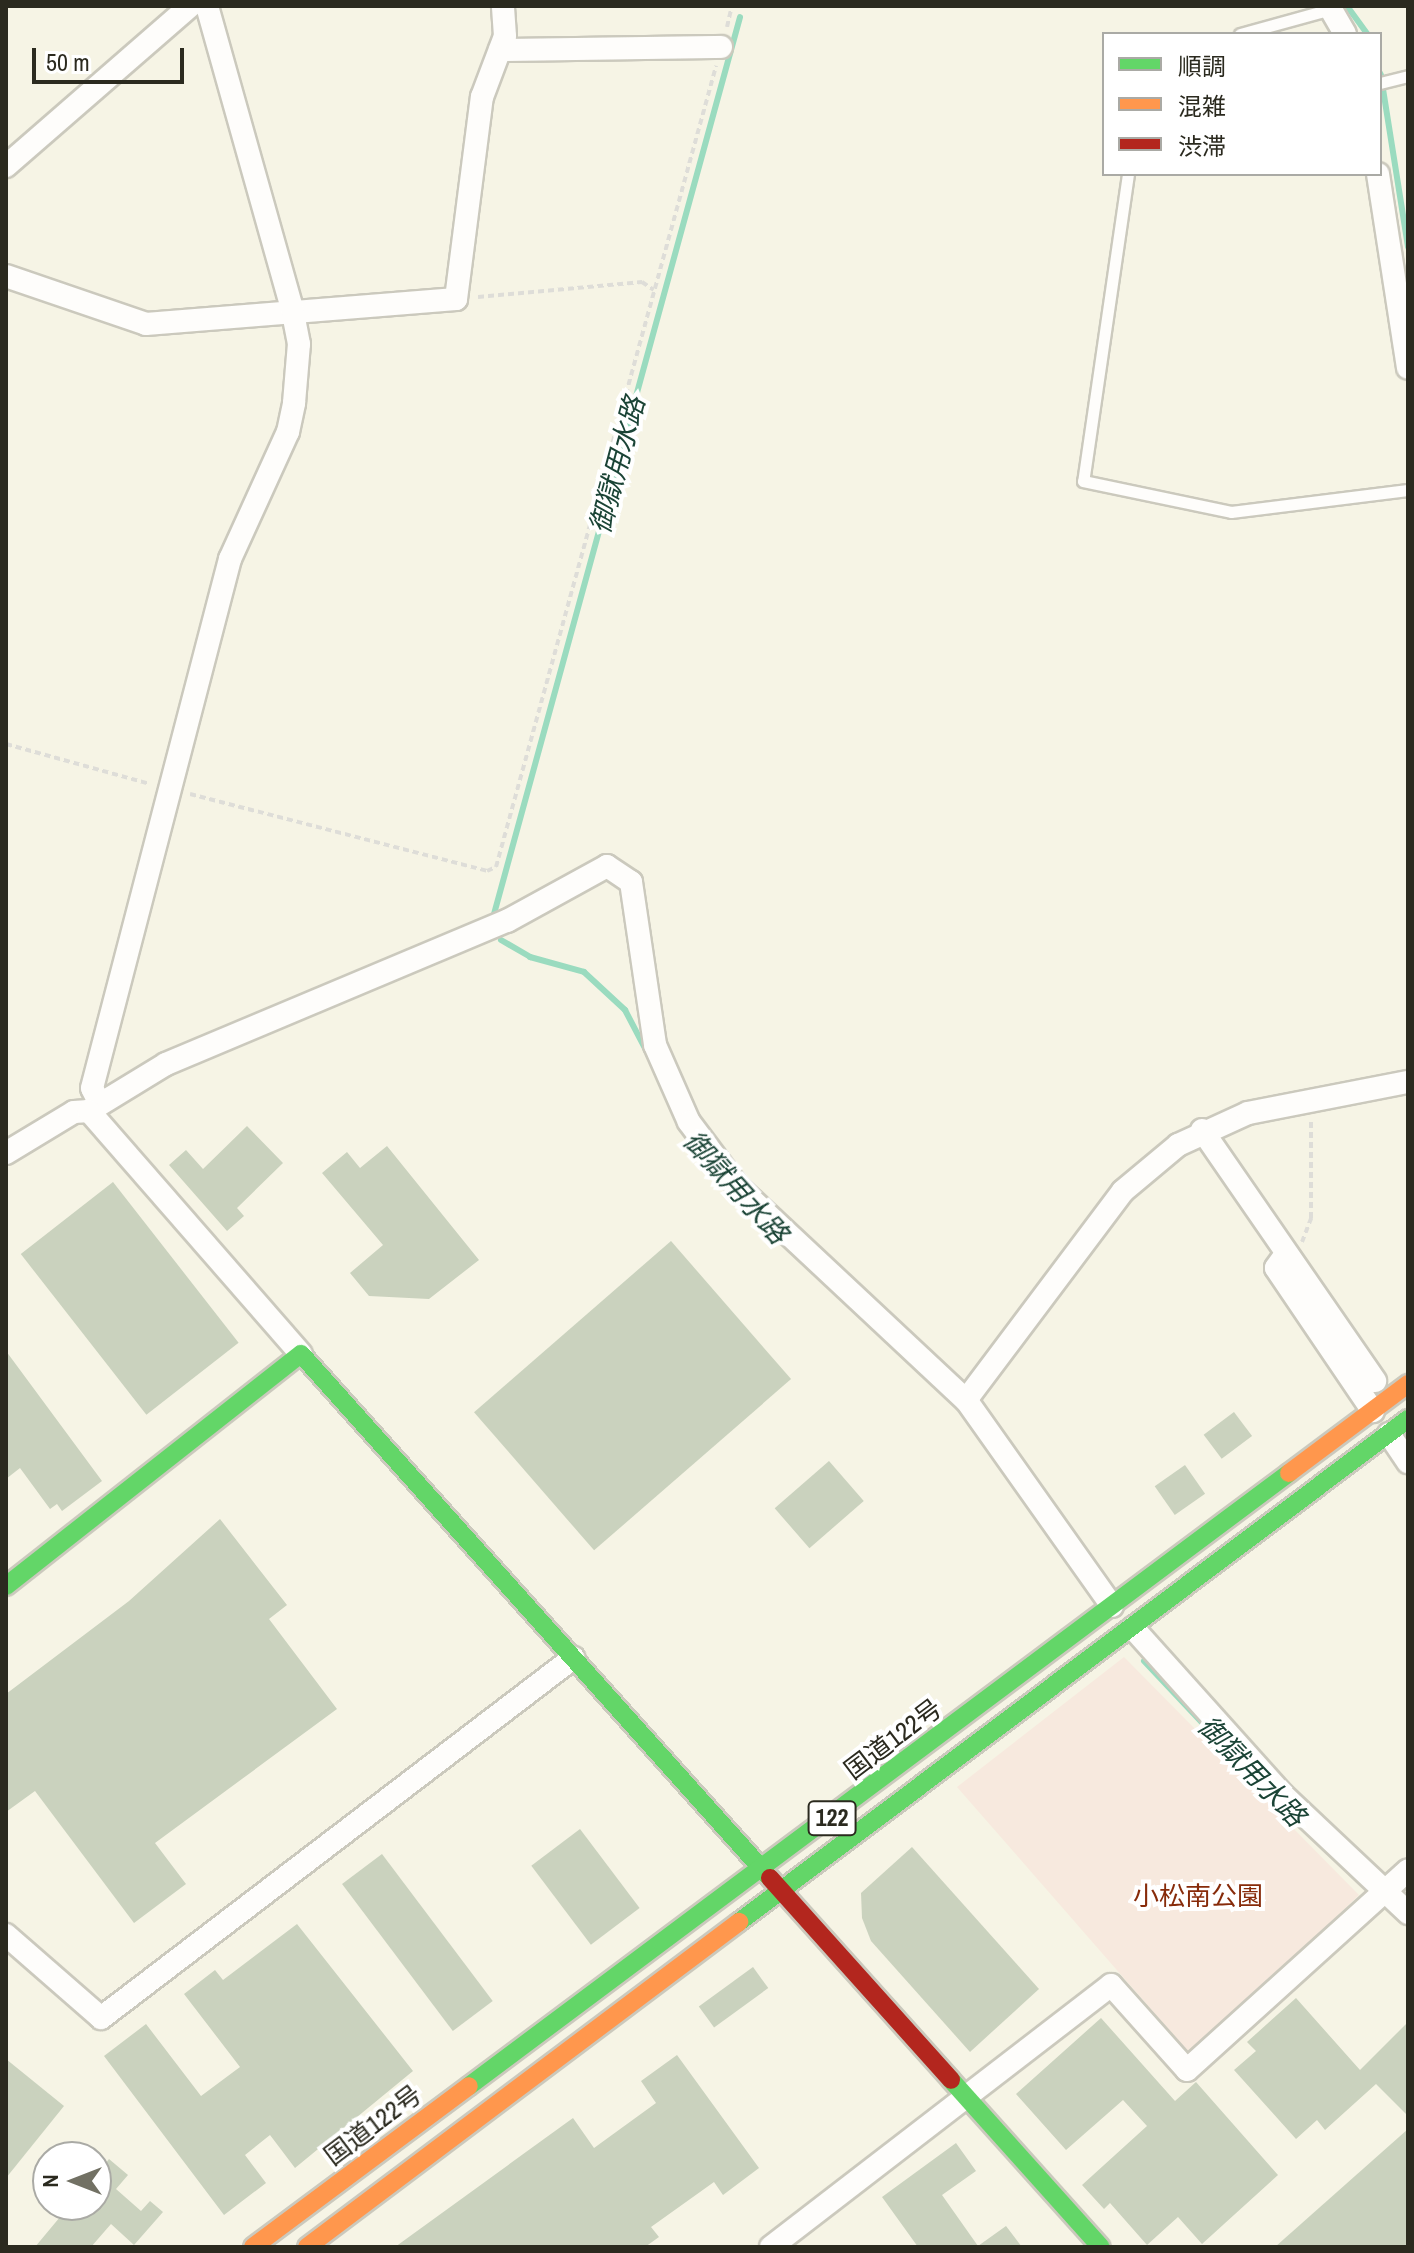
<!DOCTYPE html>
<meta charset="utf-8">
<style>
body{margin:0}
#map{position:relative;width:1414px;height:2253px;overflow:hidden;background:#f6f4e5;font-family:"Archivo Narrow","Noto Sans JP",sans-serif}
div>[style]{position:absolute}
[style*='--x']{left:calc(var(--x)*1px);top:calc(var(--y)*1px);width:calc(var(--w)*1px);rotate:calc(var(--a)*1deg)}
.green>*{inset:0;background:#f7e9de}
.stream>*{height:6px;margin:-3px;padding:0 3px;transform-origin:3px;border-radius:3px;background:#9adbbf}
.building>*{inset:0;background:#cad2be;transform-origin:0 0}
.path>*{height:4px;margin-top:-2px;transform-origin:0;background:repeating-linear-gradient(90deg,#deddd8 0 6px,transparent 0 10px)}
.roads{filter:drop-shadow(2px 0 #cbc9bd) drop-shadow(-2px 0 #cbc9bd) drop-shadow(0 2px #cbc9bd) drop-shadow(0 -2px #cbc9bd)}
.lane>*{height:11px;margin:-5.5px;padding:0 5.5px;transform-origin:5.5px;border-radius:5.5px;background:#fefdfb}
.street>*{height:22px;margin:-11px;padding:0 11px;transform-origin:11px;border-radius:11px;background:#fefdfb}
.fast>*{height:18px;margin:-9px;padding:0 9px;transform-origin:9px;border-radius:9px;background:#63d668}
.slow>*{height:18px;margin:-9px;padding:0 9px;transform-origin:9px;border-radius:9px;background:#ff974d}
.jam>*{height:18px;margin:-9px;padding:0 9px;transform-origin:9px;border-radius:9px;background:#b3261e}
span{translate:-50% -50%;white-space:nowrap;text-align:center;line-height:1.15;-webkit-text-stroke:8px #fff;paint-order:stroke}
.shield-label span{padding:2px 6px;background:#fff;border:2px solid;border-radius:6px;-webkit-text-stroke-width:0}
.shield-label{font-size:24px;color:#2b2a1f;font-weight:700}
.street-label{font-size:26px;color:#2b2a1f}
.park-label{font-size:26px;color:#872b0a}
.water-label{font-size:28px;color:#1b4436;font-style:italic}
.frame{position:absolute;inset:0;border:8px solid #2b2a1f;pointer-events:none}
.legend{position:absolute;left:1102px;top:32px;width:280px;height:144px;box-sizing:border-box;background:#fff;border:2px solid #aaaaa5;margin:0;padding:10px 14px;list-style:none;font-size:24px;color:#2b2a1f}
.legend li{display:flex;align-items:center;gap:16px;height:40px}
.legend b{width:40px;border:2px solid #aaaaa5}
.north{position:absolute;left:32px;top:2141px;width:80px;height:80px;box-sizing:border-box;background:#fff;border:2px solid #aaaaa5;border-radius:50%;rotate:270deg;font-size:22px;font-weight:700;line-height:32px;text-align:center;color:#2b2a1f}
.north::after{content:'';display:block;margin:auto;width:28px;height:36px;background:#727164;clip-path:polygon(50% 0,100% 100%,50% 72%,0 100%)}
.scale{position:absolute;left:32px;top:48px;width:152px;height:36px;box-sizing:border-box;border:4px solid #2b2a1f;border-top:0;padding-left:10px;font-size:24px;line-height:28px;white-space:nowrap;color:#2b2a1f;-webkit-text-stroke:6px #fff;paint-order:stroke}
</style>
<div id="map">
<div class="green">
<div style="clip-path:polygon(1124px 1657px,1359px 1895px,1191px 2055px,957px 1787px)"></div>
</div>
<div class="stream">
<div style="--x:1347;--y:6;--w:34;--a:54"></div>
<div style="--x:1380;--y:73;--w:2;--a:63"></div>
<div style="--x:1383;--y:89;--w:160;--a:81"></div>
<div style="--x:494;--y:914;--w:930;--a:-74.66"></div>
<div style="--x:501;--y:940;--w:34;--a:30"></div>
<div style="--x:530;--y:957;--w:56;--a:15.5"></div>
<div style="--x:584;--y:972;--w:56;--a:42.8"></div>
<div style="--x:625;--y:1010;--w:47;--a:62.4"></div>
<div style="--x:1144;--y:1661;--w:141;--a:46.7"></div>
</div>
<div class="building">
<div style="clip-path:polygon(247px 1126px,283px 1163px,237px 1208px,244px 1216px,227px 1231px,169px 1165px,186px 1150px,203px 1169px)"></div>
<div style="clip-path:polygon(387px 1146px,479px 1260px,429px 1299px,369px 1296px,350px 1273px,383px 1245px,322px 1173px,347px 1152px,360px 1168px)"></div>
<div style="left:113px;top:1182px;width:204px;height:117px;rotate:52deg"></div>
<div style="left:671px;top:1241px;width:183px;height:261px;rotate:49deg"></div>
<div style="clip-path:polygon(6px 1351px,102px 1481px,62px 1511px,57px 1504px,50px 1509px,20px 1468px,6px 1479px)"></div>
<div style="left:1234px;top:1412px;width:30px;height:38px;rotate:53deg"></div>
<div style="left:829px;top:1461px;width:53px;height:72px;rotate:49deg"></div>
<div style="left:1185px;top:1465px;width:35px;height:37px;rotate:55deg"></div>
<div style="clip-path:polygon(220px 1519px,287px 1605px,269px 1619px,337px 1709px,155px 1843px,186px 1884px,134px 1923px,35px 1791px,6px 1812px,6px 1694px,129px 1601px)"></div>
<div style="left:580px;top:1829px;width:99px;height:61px;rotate:53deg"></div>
<div style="clip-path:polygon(912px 1847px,1039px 1989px,970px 2052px,871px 1941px,862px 1918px,861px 1893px)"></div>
<div style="left:382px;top:1854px;width:184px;height:50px;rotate:53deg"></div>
<div style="clip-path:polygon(297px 1924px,413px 2071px,295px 2168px,270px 2135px,245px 2155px,266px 2183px,224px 2215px,104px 2056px,146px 2024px,201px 2096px,240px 2067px,184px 1994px,215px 1970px,223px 1980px)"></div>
<div style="left:753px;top:1967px;width:26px;height:67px;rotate:54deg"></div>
<div style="clip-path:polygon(1296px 1998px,1360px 2070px,1408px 2022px,1408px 2116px,1376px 2084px,1325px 2130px,1317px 2120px,1296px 2139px,1234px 2070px,1256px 2051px,1247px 2042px)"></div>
<div style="clip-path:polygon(1101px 2018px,1175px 2101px,1196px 2082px,1278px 2175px,1202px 2244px,1178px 2217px,1147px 2245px,1110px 2203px,1104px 2209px,1082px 2185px,1147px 2126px,1123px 2100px,1066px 2150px,1016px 2094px)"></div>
<div style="clip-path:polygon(677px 2055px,759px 2168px,723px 2195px,714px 2182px,651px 2227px,659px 2237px,645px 2247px,395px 2247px,573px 2118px,594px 2148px,656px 2103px,641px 2081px)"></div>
<div style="clip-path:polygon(6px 2059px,64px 2106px,6px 2178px)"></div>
<div style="clip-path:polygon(1408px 2129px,1408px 2247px,1275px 2247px)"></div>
<div style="clip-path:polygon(956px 2143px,976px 2171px,942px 2195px,978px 2246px,1006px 2226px,1022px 2247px,918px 2247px,882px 2197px)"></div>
<div style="clip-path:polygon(109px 2159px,128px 2175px,116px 2189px,141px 2211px,150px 2201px,163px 2212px,134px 2245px,111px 2224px,91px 2247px,35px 2247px,70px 2205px,96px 2205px,96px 2175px)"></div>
</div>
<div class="path">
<div style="--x:727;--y:27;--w:22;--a:-77"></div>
<div style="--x:478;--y:297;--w:165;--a:-5.2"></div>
<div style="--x:642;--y:282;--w:14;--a:34"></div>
<div style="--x:6;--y:744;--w:149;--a:15.5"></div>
<div style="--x:190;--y:794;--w:307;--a:14.5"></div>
<div style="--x:487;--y:871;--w:10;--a:-24"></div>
<div style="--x:496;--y:867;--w:831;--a:-74.64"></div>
<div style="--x:1302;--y:1242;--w:26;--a:-69"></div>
<div style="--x:1311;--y:1218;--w:97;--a:-90"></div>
</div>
<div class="roads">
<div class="lane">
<div style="--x:1240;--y:34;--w:94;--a:-15.4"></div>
<div style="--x:1380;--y:83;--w:29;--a:-14"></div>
<div style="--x:1128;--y:174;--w:310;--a:98.3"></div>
<div style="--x:1083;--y:481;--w:151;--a:11.8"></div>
<div style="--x:1231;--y:512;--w:178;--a:-7.1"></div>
</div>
<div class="street">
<div style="--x:1329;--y:6;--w:32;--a:60"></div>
<div style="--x:500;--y:50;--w:221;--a:-0.8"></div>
<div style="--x:6;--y:166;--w:244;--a:-41"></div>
<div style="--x:1378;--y:174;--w:196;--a:81.2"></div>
<div style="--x:6;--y:276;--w:148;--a:18.9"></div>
<div style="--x:146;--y:324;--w:311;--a:-4.6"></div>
<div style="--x:456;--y:299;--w:204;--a:-82.7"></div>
<div style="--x:482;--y:97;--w:65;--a:-69.3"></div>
<div style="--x:505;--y:36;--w:30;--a:-94"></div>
<div style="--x:98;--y:1100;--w:13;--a:-117"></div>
<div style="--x:92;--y:1088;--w:547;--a:-75.38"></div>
<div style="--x:230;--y:559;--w:140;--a:-65.5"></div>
<div style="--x:288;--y:432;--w:30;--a:-78"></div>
<div style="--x:294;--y:403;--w:59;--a:-85.2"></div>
<div style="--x:299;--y:344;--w:33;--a:-101"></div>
<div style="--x:293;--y:312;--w:318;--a:-105.7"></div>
<div style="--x:89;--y:1111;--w:90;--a:-31.4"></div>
<div style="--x:166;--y:1064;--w:370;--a:-22.8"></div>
<div style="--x:507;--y:921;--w:114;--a:-28.8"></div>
<div style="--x:607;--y:866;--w:29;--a:34"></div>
<div style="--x:631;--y:882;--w:165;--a:81.6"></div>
<div style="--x:655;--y:1045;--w:84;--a:66.2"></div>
<div style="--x:689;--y:1122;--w:80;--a:53.1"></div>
<div style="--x:737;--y:1186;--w:313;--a:43.1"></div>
<div style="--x:1202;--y:1130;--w:305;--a:55.4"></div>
<div style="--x:6;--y:1153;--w:79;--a:-31.1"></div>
<div style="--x:74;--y:1112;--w:15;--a:-4"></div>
<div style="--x:89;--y:1111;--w:322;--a:48.9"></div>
<div style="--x:1286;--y:1254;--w:17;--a:126"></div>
<div style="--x:1276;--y:1268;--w:173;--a:55.9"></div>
<div style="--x:1389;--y:1434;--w:34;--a:56"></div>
<div style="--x:1112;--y:1606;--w:252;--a:-125.3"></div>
<div style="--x:966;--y:1400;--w:261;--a:-53.1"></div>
<div style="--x:1123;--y:1191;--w:72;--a:-39.9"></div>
<div style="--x:1178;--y:1145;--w:77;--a:-24.6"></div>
<div style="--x:1248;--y:1113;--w:163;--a:-11"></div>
<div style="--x:1133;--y:1628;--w:224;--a:48.1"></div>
<div style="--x:1283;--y:1795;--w:172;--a:43.3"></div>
<div style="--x:6;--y:1935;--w:126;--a:41.1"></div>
<div style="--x:101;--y:2018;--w:594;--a:-37.33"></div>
<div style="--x:771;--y:2247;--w:429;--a:-37.6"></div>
<div style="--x:1111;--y:1985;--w:114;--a:48.2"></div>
<div style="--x:1187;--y:2070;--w:298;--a:-42.1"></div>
</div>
<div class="fast">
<div style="--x:6;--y:1586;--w:375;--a:-38.2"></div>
<div style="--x:301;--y:1354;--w:703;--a:48.17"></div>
<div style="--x:739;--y:1922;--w:837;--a:-36.94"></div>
<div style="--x:951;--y:2080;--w:224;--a:48.1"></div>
<div style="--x:469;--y:2086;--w:1024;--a:-36.78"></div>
</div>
<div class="slow">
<div style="--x:1289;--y:1473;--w:149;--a:-36.8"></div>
<div style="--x:253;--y:2247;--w:269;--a:-36.7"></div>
<div style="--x:307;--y:2247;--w:541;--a:-36.95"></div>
</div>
<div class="jam">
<div style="--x:770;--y:1878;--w:271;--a:48.1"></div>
</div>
</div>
<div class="shield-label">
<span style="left:832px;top:1818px">122</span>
</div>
<div class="street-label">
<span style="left:893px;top:1739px;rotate:-37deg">国道122号</span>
<span style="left:373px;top:2125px;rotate:-37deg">国道122号</span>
</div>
<div class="park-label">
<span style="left:1198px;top:1896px">小松南公園</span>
</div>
<div class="water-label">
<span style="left:617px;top:465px;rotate:-75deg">御獄用水路</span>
<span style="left:736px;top:1187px;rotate:48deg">御獄用水路</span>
<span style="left:1252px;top:1771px;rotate:46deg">御獄用水路</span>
</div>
<div class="frame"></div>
<ul class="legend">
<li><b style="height:10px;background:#63d668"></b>順調</li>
<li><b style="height:10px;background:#ff974d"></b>混雑</li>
<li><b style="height:10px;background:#b3261e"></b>渋滞</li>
</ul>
<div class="north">N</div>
<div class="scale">50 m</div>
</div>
